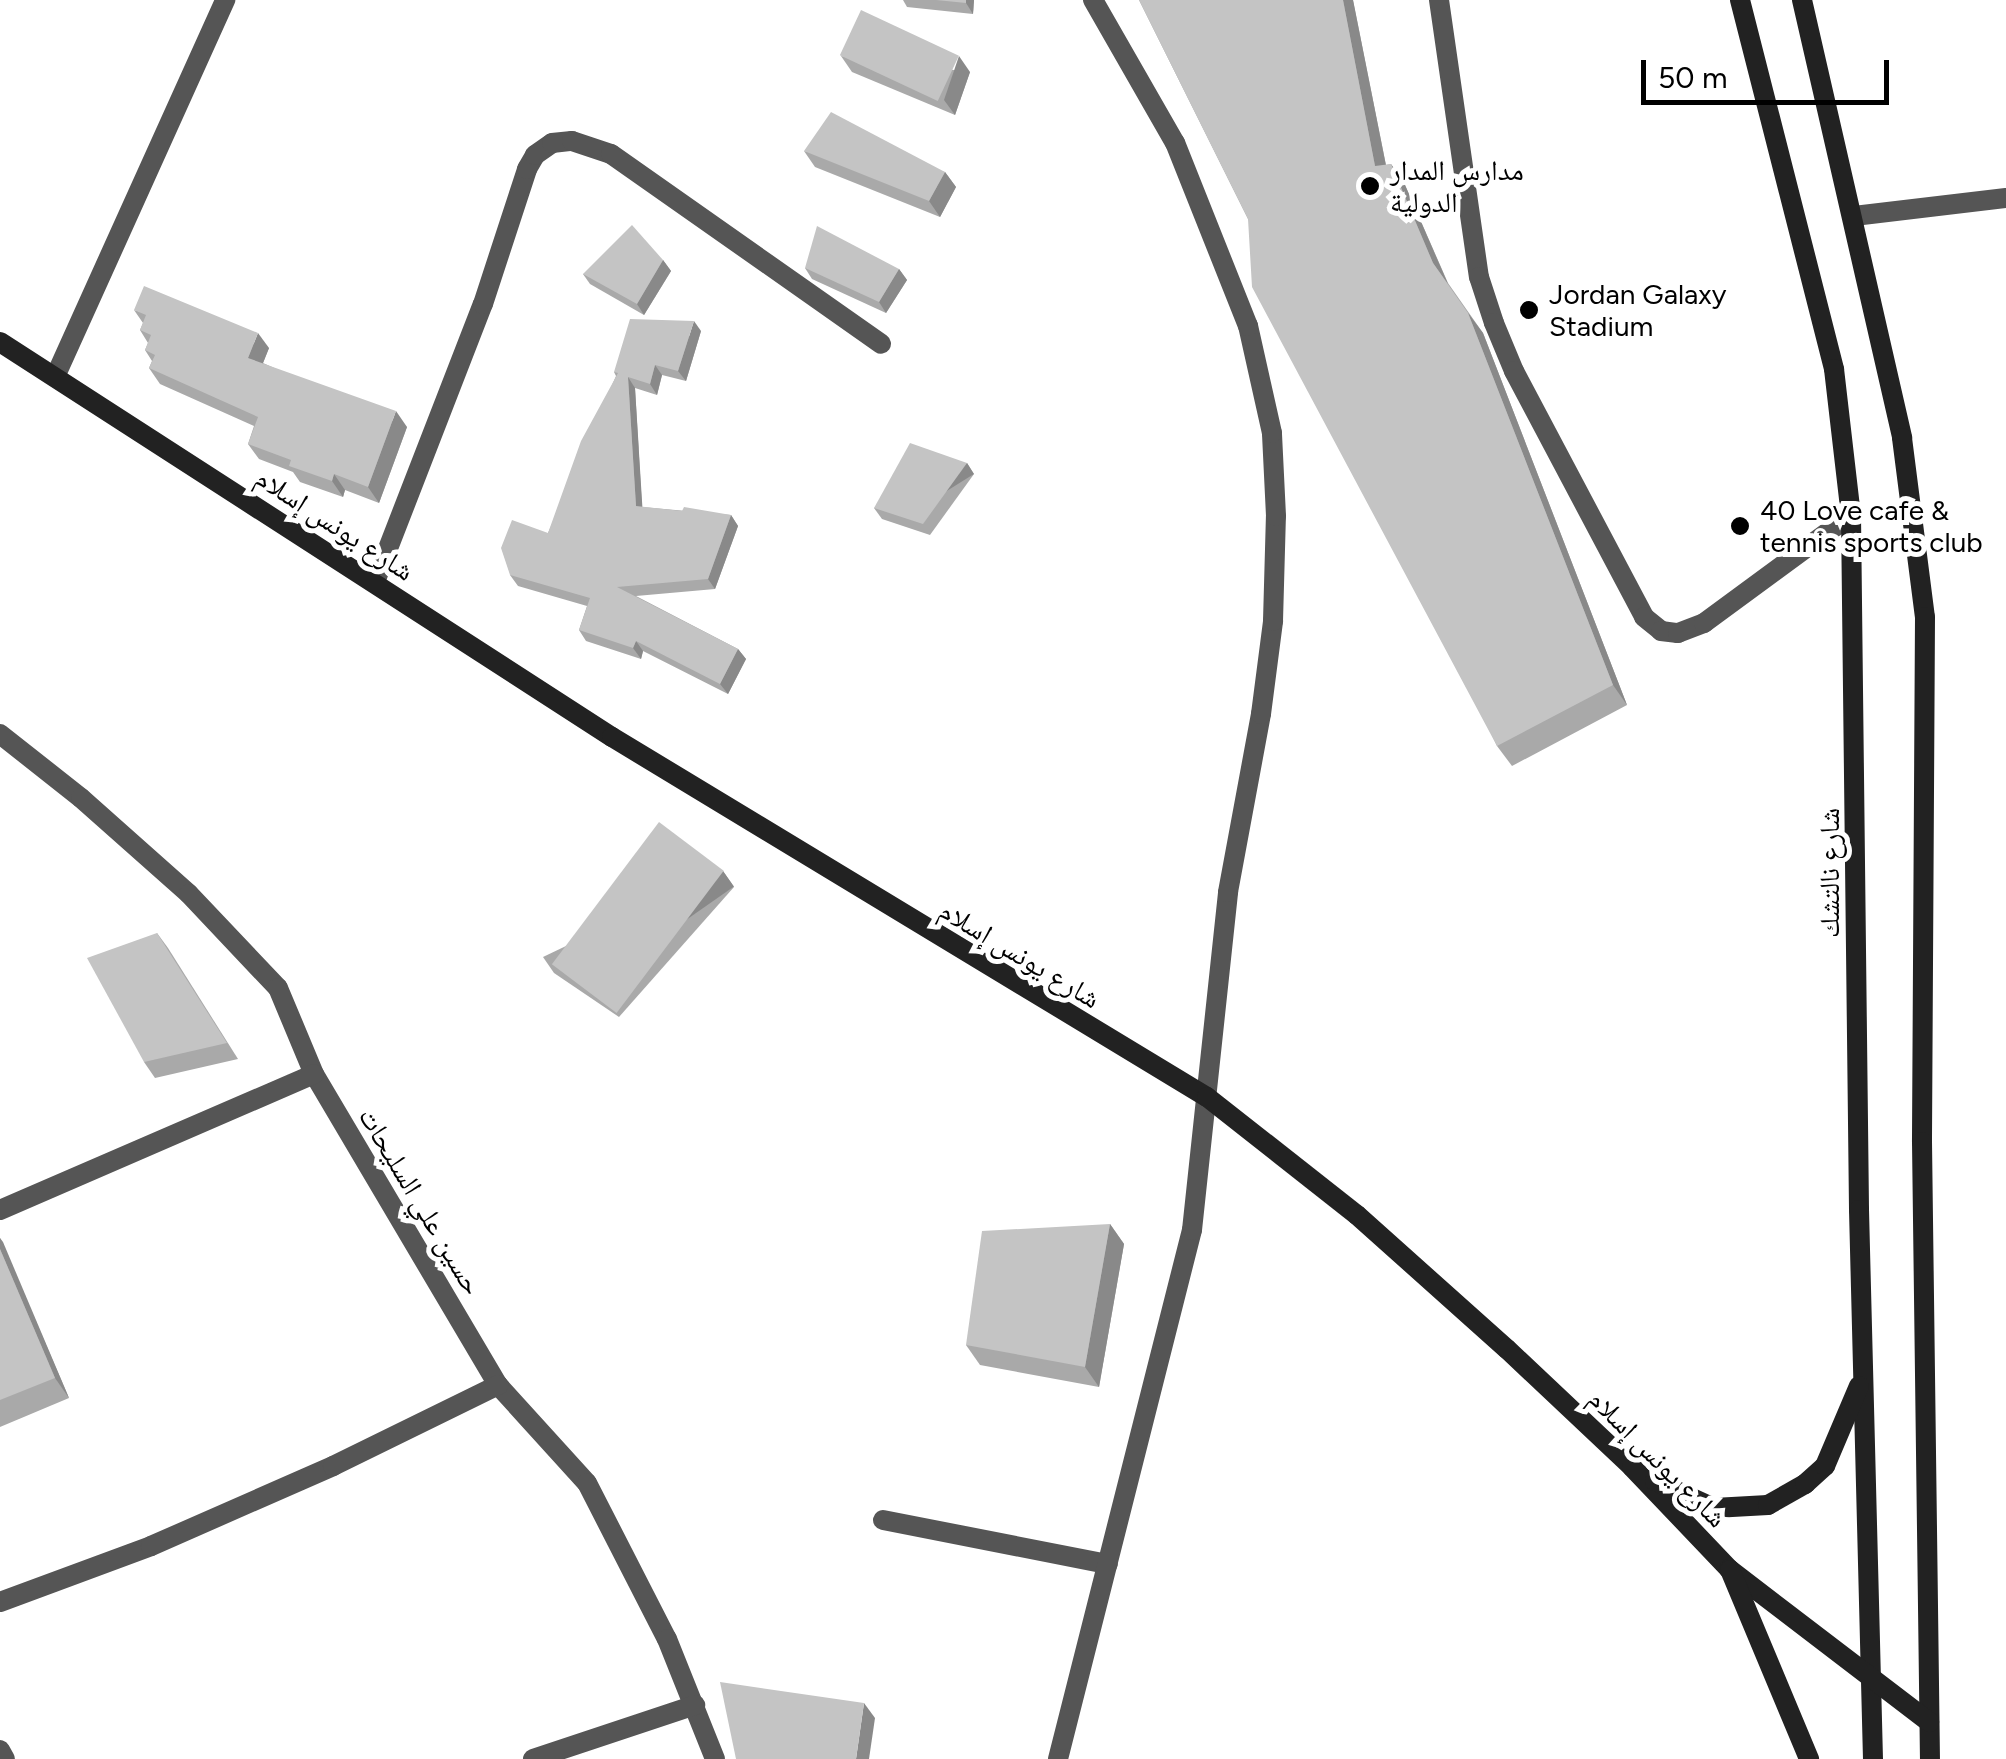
<!DOCTYPE html>
<meta charset="utf-8">
<style>
body{margin:0}
#map{position:relative;width:2006px;height:1759px;overflow:hidden;background:#fff;font-family:Figtree,"Noto Naskh Arabic",sans-serif}
div>[style]{position:absolute}
[style*='--x']{left:calc(var(--x)*1px);top:calc(var(--y)*1px);width:calc(var(--w)*1px);rotate:calc(var(--a)*1deg)}
.lane>*{height:20px;margin:-10px;padding:0 10px;transform-origin:10px;border-radius:10px;background:#555}
.street>*{height:20px;margin:-10px;padding:0 10px;transform-origin:10px;border-radius:10px;background:#555}
.secondary>*{height:20px;margin:-10px;padding:0 10px;transform-origin:10px;border-radius:10px;background:#222}
.wall>*{inset:0;background:#a9a9a9}
.shaded-wall>*{inset:0;background:#898989;transform-origin:0 0}
.building>*{inset:0;background:#c4c4c4;transform-origin:0 0}
.dots>*{width:28px;height:28px;translate:-50% -50%;box-sizing:border-box;border:5px solid #fff;border-radius:50%}
span{translate:-50% -50%;white-space:nowrap;text-align:center;line-height:1.15;-webkit-text-stroke:10px #fff;paint-order:stroke}
.poi-label{font-size:28px;color:#000}
.left{translate:0 -50%;text-align:left}
.street-label{font-size:28px;color:#000}
.scale{position:absolute;left:1641px;top:60px;width:248px;height:45px;box-sizing:border-box;border:5px solid #000;border-top:0;padding-left:12px;font-size:30px;line-height:35px;white-space:nowrap;color:#000;-webkit-text-stroke:8px #fff;paint-order:stroke}
</style>
<div id="map">
<div class="lane">
<div style="--x:1439;--y:0;--w:280;--a:81.8"></div>
<div style="--x:1479;--y:277;--w:48;--a:71.9"></div>
<div style="--x:1494;--y:323;--w:52;--a:67.4"></div>
<div style="--x:1514;--y:371;--w:278;--a:62.1"></div>
<div style="--x:1644;--y:617;--w:22;--a:39"></div>
<div style="--x:1661;--y:631;--w:17;--a:7"></div>
<div style="--x:1678;--y:633;--w:28;--a:-21"></div>
<div style="--x:1704;--y:623;--w:182;--a:-36.3"></div>
</div>
<div class="street">
<div style="--x:1854;--y:216;--w:153;--a:-6.8"></div>
<div style="--x:55;--y:377;--w:414;--a:-65.7"></div>
<div style="--x:375;--y:582;--w:298;--a:-68.8"></div>
<div style="--x:483;--y:304;--w:142;--a:-71.9"></div>
<div style="--x:527;--y:169;--w:16;--a:-60"></div>
<div style="--x:535;--y:155;--w:21;--a:-35"></div>
<div style="--x:552;--y:143;--w:20;--a:-6"></div>
<div style="--x:572;--y:141;--w:41;--a:18.4"></div>
<div style="--x:611;--y:154;--w:330;--a:35.1"></div>
<div style="--x:0;--y:734;--w:103;--a:38.3"></div>
<div style="--x:81;--y:798;--w:144;--a:41.6"></div>
<div style="--x:189;--y:894;--w:129;--a:46.6"></div>
<div style="--x:278;--y:988;--w:93;--a:67.3"></div>
<div style="--x:314;--y:1074;--w:361;--a:59.4"></div>
<div style="--x:498;--y:1385;--w:132;--a:47.8"></div>
<div style="--x:587;--y:1483;--w:175;--a:62.9"></div>
<div style="--x:667;--y:1639;--w:129;--a:68.2"></div>
<div style="--x:0;--y:1210;--w:342;--a:-23.4"></div>
<div style="--x:883;--y:1520;--w:229;--a:11.1"></div>
<div style="--x:0;--y:1602;--w:161;--a:-20.3"></div>
<div style="--x:151;--y:1546;--w:199;--a:-23.7"></div>
<div style="--x:333;--y:1466;--w:184;--a:-26.1"></div>
<div style="--x:0;--y:1750;--w:10;--a:61"></div>
<div style="--x:533;--y:1759;--w:171;--a:-18.4"></div>
<div style="--x:1058;--y:1759;--w:546;--a:-75.79"></div>
<div style="--x:1192;--y:1230;--w:340;--a:-83.9"></div>
<div style="--x:1228;--y:892;--w:181;--a:-79.5"></div>
<div style="--x:1261;--y:714;--w:94;--a:-82.6"></div>
<div style="--x:1273;--y:621;--w:105;--a:-88.4"></div>
<div style="--x:1276;--y:516;--w:83;--a:-92.8"></div>
<div style="--x:1272;--y:433;--w:110;--a:-102.6"></div>
<div style="--x:1248;--y:326;--w:197;--a:-111.7"></div>
<div style="--x:1175;--y:143;--w:165;--a:-119.8"></div>
</div>
<div class="secondary">
<div style="--x:1740;--y:0;--w:381;--a:75.7"></div>
<div style="--x:1834;--y:369;--w:147;--a:83.4"></div>
<div style="--x:1851;--y:515;--w:695;--a:89.34"></div>
<div style="--x:1859;--y:1210;--w:549;--a:88.54"></div>
<div style="--x:1802;--y:0;--w:449;--a:77.1"></div>
<div style="--x:1902;--y:438;--w:180;--a:82.7"></div>
<div style="--x:1925;--y:617;--w:525;--a:90.33"></div>
<div style="--x:1922;--y:1142;--w:617;--a:89.26"></div>
<div style="--x:0;--y:342;--w:728;--a:32.84"></div>
<div style="--x:612;--y:737;--w:695;--a:31.18"></div>
<div style="--x:1207;--y:1097;--w:191;--a:38.2"></div>
<div style="--x:1357;--y:1215;--w:201;--a:41.8"></div>
<div style="--x:1507;--y:1349;--w:172;--a:43.3"></div>
<div style="--x:1632;--y:1467;--w:141;--a:46.4"></div>
<div style="--x:1729;--y:1569;--w:252;--a:37.4"></div>
<div style="--x:1655;--y:1481;--w:65;--a:24.6"></div>
<div style="--x:1714;--y:1508;--w:54;--a:-3.2"></div>
<div style="--x:1768;--y:1505;--w:43;--a:-29.6"></div>
<div style="--x:1805;--y:1484;--w:27;--a:-42"></div>
<div style="--x:1825;--y:1466;--w:87;--a:-67"></div>
<div style="--x:1730;--y:1570;--w:205;--a:67.3"></div>
</div>
<div class="wall">
<div style="clip-path:polygon(903px 0,974px 0,973px 14px,907px 7px)"></div>
<div style="clip-path:polygon(1139px 0,1353px 0,1386px 165px,1391px 164px,1405px 185px,1448px 283px,1483px 333px,1627px 705px,1512px 766px,1497px 746px,1248px 219px)"></div>
<div style="clip-path:polygon(841px 56px,970px 72px,955px 115px,852px 72px)"></div>
<div style="clip-path:polygon(804px 151px,945px 172px,956px 187px,940px 217px,815px 167px)"></div>
<div style="clip-path:polygon(663px 260px,671px 271px,644px 315px,590px 284px,583px 274px)"></div>
<div style="clip-path:polygon(805px 268px,899px 269px,907px 280px,886px 313px,812px 279px)"></div>
<div style="clip-path:polygon(134px 310px,269px 348px,263px 363px,407px 427px,379px 503px,345px 490px,343px 497px,300px 482px,293px 472px,259px 459px,248px 444px,254px 426px,160px 384px,149px 368px,152px 361px,145px 350px,148px 343px,140px 330px,143px 323px)"></div>
<div style="clip-path:polygon(701px 331px,686px 381px,662px 375px,657px 395px,635px 388px,642px 507px,731px 515px,738px 526px,715px 589px,636px 596px,738px 649px,746px 659px,728px 694px,643px 651px,641px 659px,586px 641px,579px 630px,587px 606px,518px 586px,510px 575px,548px 533px,616px 376px,614px 372px)"></div>
<div style="clip-path:polygon(967px 463px,974px 474px,930px 535px,882px 519px,874px 508px)"></div>
<div style="clip-path:polygon(723px 871px,734px 887px,619px 1017px,554px 973px,543px 957px)"></div>
<div style="clip-path:polygon(157px 933px,168px 948px,238px 1059px,155px 1078px,144px 1062px)"></div>
<div style="clip-path:polygon(1110px 1224px,1124px 1244px,1099px 1387px,980px 1365px,966px 1345px)"></div>
<div style="clip-path:polygon(0 1238px,69px 1398px,0 1427px)"></div>
</div>
<div class="shaded-wall">
<div style="clip-path:polygon(966px 0,974px 0,973px 14px,966px 3px)"></div>
<div style="clip-path:polygon(1343px 0,1353px 0,1390px 186px,1375px 166px)"></div>
<div style="clip-path:polygon(959px 56px,970px 72px,955px 115px,944px 100px)"></div>
<div style="clip-path:polygon(1391px 164px,1405px 185px,1448px 284px,1433px 263px)"></div>
<div style="clip-path:polygon(945px 172px,956px 187px,940px 217px,929px 201px)"></div>
<div style="clip-path:polygon(663px 260px,671px 271px,644px 315px,637px 304px)"></div>
<div style="clip-path:polygon(899px 269px,907px 280px,886px 313px,879px 302px)"></div>
<div style="clip-path:polygon(1468px 313px,1483px 333px,1627px 705px,1613px 685px)"></div>
<div style="clip-path:polygon(694px 321px,701px 331px,686px 381px,678px 371px)"></div>
<div style="clip-path:polygon(258px 333px,269px 348px,259px 373px,248px 358px)"></div>
<div style="clip-path:polygon(655px 365px,662px 375px,657px 395px,650px 384px)"></div>
<div style="clip-path:polygon(628px 377px,635px 388px,643px 517px,636px 506px)"></div>
<div style="clip-path:polygon(396px 411px,407px 427px,379px 503px,368px 487px)"></div>
<div style="left:967px;top:463px;width:13px;height:75px;rotate:58deg"></div>
<div style="clip-path:polygon(334px 474px,345px 490px,343px 497px,332px 481px)"></div>
<div style="clip-path:polygon(731px 515px,738px 526px,715px 589px,708px 579px)"></div>
<div style="clip-path:polygon(636px 641px,643px 651px,641px 659px,633px 648px)"></div>
<div style="clip-path:polygon(738px 649px,746px 659px,728px 694px,720px 684px)"></div>
<div style="left:723px;top:871px;width:19px;height:174px;rotate:55deg"></div>
<div style="clip-path:polygon(1110px 1224px,1124px 1244px,1099px 1387px,1085px 1367px)"></div>
<div style="clip-path:polygon(0 1238px,3px 1242px,69px 1398px,55px 1378px,0 1249px)"></div>
<div style="clip-path:polygon(864px 1703px,875px 1718px,869px 1759px,856px 1759px)"></div>
</div>
<div class="building">
<div style="clip-path:polygon(936px 0,966px 0,966px 3px)"></div>
<div style="clip-path:polygon(1139px 0,1343px 0,1375px 166px,1391px 164px,1433px 263px,1468px 313px,1613px 685px,1497px 746px,1252px 287px,1248px 219px)"></div>
<div style="left:861px;top:10px;width:108px;height:50px;rotate:25deg"></div>
<div style="clip-path:polygon(831px 112px,945px 172px,929px 201px,804px 151px)"></div>
<div style="clip-path:polygon(632px 225px,663px 260px,637px 304px,583px 274px)"></div>
<div style="clip-path:polygon(817px 226px,899px 269px,879px 302px,805px 268px)"></div>
<div style="clip-path:polygon(144px 286px,258px 333px,248px 358px,396px 411px,368px 487px,334px 474px,332px 481px,289px 466px,291px 460px,248px 444px,258px 417px,149px 368px,155px 355px,145px 350px,151px 335px,140px 330px,146px 315px,134px 310px)"></div>
<div style="clip-path:polygon(630px 319px,694px 321px,678px 371px,655px 365px,650px 384px,628px 377px,636px 506px,682px 511px,684px 507px,731px 515px,708px 579px,617px 587px,738px 649px,720px 684px,636px 641px,633px 648px,579px 630px,590px 598px,510px 575px,501px 548px,512px 520px,548px 533px,581px 441px,618px 373px,614px 372px)"></div>
<div style="clip-path:polygon(910px 443px,967px 463px,923px 524px,874px 508px)"></div>
<div style="left:659px;top:822px;width:81px;height:178px;rotate:37deg"></div>
<div style="clip-path:polygon(157px 933px,227px 1043px,144px 1062px,87px 958px)"></div>
<div style="clip-path:polygon(1110px 1224px,1085px 1367px,966px 1345px,982px 1231px)"></div>
<div style="clip-path:polygon(0 1249px,55px 1378px,0 1400px)"></div>
<div style="clip-path:polygon(720px 1682px,864px 1703px,856px 1759px,736px 1759px)"></div>
</div>
<div class="dots">
<div style="left:1370px;top:186px;background:#000"></div>
<div style="left:1529px;top:310px;background:#000"></div>
<div style="left:1740px;top:526px;background:#000"></div>
</div>
<div class="poi-label">
<span class="left" style="left:1390px;top:186px">مدارس المدار<br>الدولية</span>
<span class="left" style="left:1549px;top:310px">Jordan Galaxy<br>Stadium</span>
<span class="left" style="left:1760px;top:526px">40 Love cafe &amp;<br>tennis sports club</span>
</div>
<div class="street-label">
<span style="left:335px;top:524px;rotate:33deg">شارع يونس إسلام</span>
<span style="left:1829px;top:873px;rotate:-90deg">شارع نالتشك</span>
<span style="left:1020px;top:954px;rotate:31deg">شارع يونس إسلام</span>
<span style="left:421px;top:1201px;rotate:59deg">حسين علي السليحات</span>
<span style="left:1658px;top:1458px;rotate:45deg">شارع يونس إسلام</span>
</div>
<div class="scale">50 m</div>
</div>
